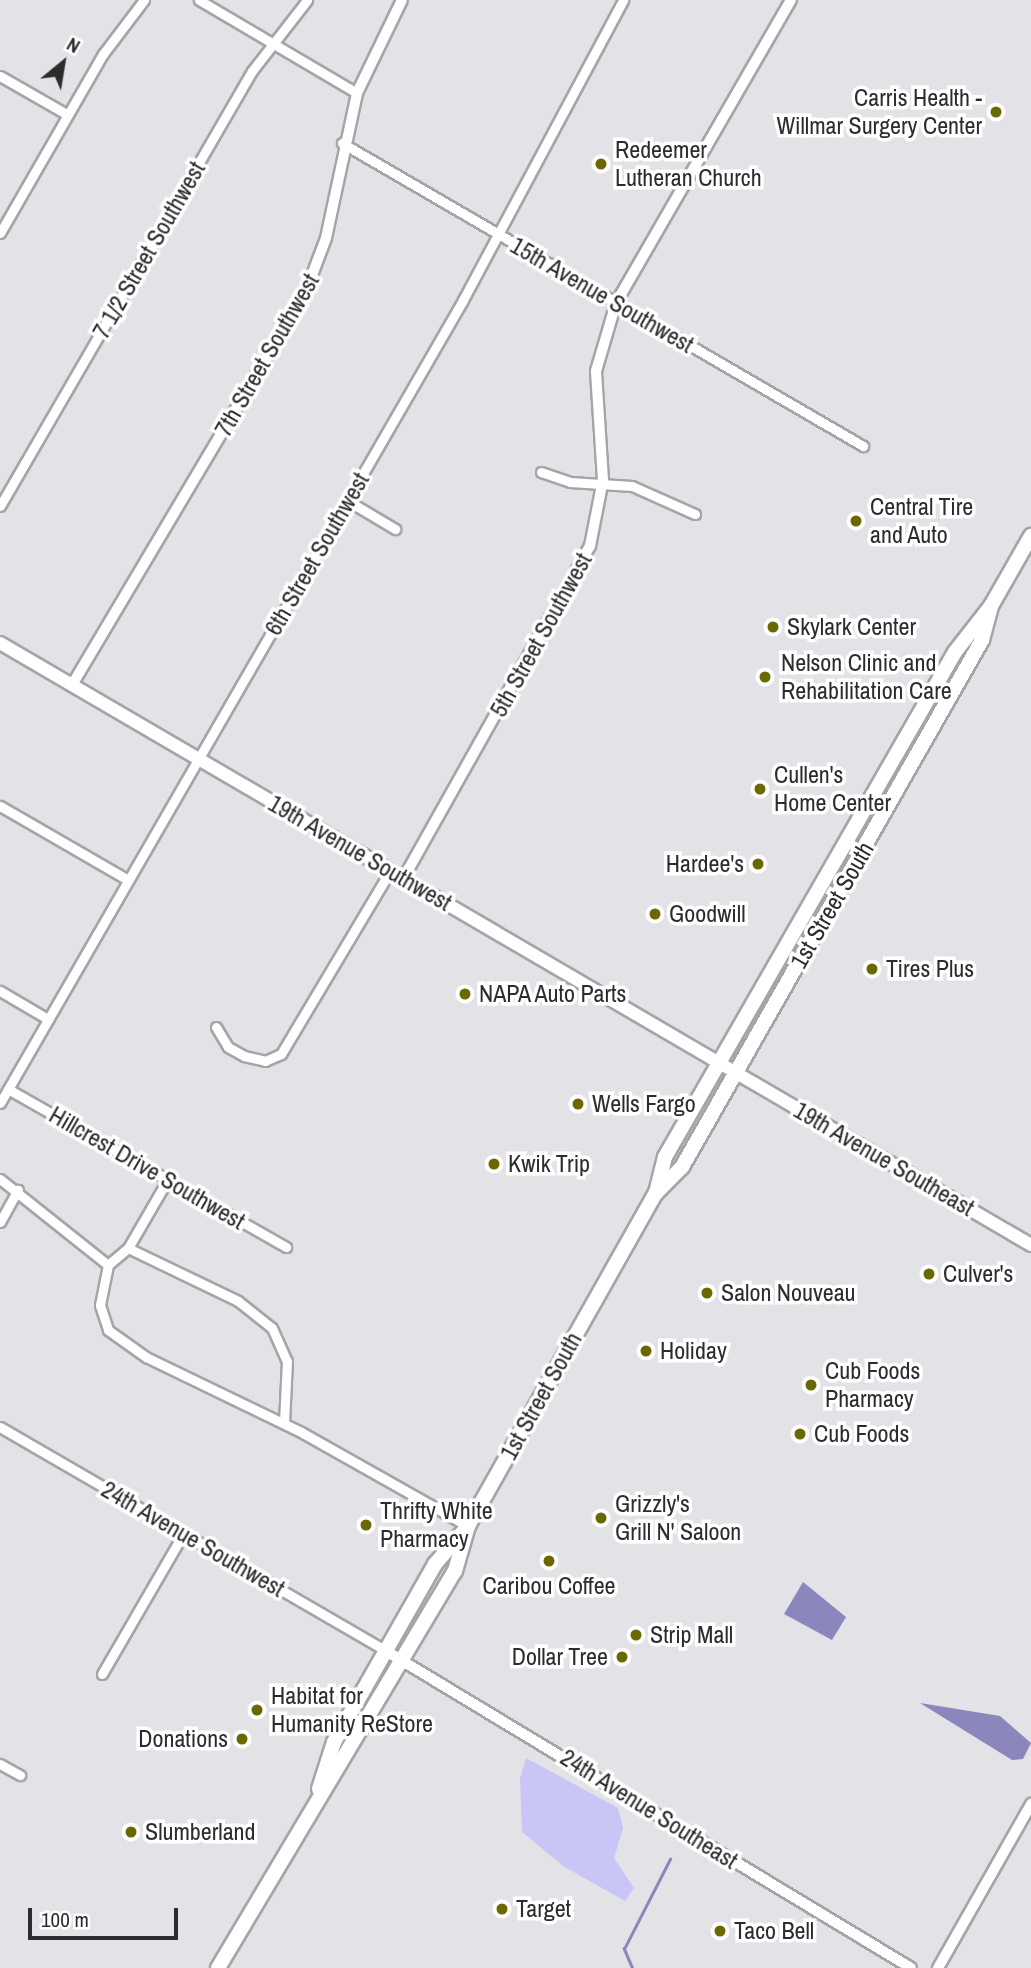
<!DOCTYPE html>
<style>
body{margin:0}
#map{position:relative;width:1031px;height:1968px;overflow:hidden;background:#e2e2e7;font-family:"Archivo Narrow",sans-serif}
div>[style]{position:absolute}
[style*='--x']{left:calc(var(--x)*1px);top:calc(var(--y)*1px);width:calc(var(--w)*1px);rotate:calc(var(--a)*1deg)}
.green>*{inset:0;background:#c9c5f7}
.water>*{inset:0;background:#8b86bb}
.stream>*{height:2.5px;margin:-1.25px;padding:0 1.25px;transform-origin:1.25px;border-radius:1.25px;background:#8b86bb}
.roads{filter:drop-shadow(2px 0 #a5a5a9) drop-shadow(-2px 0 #a5a5a9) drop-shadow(0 2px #a5a5a9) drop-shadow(0 -2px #a5a5a9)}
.minor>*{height:9px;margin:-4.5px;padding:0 4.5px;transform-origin:4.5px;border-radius:4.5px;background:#fff}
.tertiary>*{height:10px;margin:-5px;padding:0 5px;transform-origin:5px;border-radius:5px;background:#fff}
.secondary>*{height:12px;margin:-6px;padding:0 6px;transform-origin:6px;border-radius:6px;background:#fff}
.primary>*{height:14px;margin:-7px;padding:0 7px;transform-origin:7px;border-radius:7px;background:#fff}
.dots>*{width:19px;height:19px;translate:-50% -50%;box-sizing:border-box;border:4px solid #fff;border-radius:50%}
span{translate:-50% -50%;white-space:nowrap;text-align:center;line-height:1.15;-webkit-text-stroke:7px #fff;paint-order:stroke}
.poi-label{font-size:24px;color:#2c2c2d}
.right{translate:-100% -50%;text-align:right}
.left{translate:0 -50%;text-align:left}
.street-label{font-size:24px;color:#2c2c2d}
.north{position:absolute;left:28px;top:28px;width:70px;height:70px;-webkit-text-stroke:5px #fff;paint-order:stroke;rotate:30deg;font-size:19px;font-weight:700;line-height:28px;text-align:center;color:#2c2c2d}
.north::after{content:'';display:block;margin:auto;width:24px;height:32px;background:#2c2c2d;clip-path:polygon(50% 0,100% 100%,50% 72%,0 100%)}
.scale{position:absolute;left:28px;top:1908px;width:150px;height:32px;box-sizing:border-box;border:4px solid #2c2c2d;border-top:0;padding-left:9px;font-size:21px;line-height:24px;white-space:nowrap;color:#2c2c2d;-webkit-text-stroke:5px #fff;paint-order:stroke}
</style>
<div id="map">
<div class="green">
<div style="clip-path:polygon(526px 1758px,618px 1808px,623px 1828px,614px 1858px,634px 1888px,625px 1901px,563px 1866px,522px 1832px,520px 1778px)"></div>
</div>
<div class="water">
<div style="clip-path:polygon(803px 1582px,846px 1617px,832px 1640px,784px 1614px)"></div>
<div style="clip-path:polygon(920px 1703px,1000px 1716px,1031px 1743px,1023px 1759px,1012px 1760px)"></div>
</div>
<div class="stream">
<div style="--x:632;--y:1968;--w:21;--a:-113"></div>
<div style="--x:624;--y:1949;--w:101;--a:-62.9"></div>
</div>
<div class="roads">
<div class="minor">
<div style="--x:199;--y:0;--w:183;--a:30.5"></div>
<div style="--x:0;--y:76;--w:78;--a:29.8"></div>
<div style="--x:342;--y:143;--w:603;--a:30.18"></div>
<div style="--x:0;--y:233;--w:207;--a:-60.1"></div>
<div style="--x:103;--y:54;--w:68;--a:-52.8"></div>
<div style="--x:541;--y:472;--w:31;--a:19"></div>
<div style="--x:570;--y:482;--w:62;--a:3.7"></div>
<div style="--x:632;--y:486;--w:69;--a:24"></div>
<div style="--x:348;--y:501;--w:55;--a:30.8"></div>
<div style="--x:0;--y:506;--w:503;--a:-59.92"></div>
<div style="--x:252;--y:71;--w:90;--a:-52.2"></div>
<div style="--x:0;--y:806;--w:148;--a:30"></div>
<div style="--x:0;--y:991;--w:56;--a:30.3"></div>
<div style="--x:216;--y:1027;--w:23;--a:59"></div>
<div style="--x:228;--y:1047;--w:18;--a:29"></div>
<div style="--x:244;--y:1056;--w:22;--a:13"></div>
<div style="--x:265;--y:1061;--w:17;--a:-24"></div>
<div style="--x:281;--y:1054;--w:213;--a:-59.2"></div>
<div style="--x:8;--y:1089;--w:320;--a:29.6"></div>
<div style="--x:0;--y:1103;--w:927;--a:-60.03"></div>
<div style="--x:463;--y:300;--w:340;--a:-61.9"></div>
<div style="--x:0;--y:1179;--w:138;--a:38.5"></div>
<div style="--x:168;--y:1179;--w:80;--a:120.1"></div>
<div style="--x:128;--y:1248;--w:26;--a:140"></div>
<div style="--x:108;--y:1265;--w:41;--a:101.3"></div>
<div style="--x:100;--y:1305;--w:26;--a:72"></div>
<div style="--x:108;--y:1330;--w:47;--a:35.4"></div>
<div style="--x:146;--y:1357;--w:172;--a:25.8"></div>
<div style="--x:301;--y:1432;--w:192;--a:29.4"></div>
<div style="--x:0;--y:1222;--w:37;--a:-61"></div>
<div style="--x:128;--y:1248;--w:122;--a:25.7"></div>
<div style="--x:238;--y:1301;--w:43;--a:38.5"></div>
<div style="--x:272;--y:1328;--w:36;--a:66"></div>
<div style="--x:287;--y:1361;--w:62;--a:92.8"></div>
<div style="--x:0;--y:1427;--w:446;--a:30.1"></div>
<div style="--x:102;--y:1674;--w:162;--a:-59.9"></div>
<div style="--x:0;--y:1764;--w:23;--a:29"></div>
</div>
<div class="tertiary">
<div style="--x:72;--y:685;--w:458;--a:-59.3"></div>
<div style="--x:306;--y:291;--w:57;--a:-69.3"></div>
<div style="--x:326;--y:238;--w:148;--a:-77.9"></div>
<div style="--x:357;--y:93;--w:103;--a:-64.2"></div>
<div style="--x:403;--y:879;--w:382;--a:-60.7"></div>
<div style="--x:590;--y:546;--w:67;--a:-78.9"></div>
<div style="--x:603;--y:480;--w:109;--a:-93.7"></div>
<div style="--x:596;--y:371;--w:71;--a:-73.6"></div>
<div style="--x:616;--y:303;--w:350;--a:-60"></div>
<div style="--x:386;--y:1651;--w:613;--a:31.12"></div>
<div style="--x:938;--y:1968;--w:189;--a:-60.4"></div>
</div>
<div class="secondary">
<div style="--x:0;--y:643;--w:1194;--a:30.28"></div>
</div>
<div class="primary">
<div style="--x:656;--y:1193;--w:37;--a:-76"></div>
<div style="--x:665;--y:1157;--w:582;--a:-60.13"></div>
<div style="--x:955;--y:652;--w:58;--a:-52"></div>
<div style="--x:991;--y:606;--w:81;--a:-60.3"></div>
<div style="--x:319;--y:1789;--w:49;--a:-72.3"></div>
<div style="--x:334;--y:1742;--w:205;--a:-60.4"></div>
<div style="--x:435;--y:1564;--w:50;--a:-49"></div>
<div style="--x:468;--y:1526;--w:382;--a:-60.6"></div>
<div style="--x:656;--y:1193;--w:37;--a:-45"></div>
<div style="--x:682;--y:1167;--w:606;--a:-60.35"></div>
<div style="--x:982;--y:640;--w:35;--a:-75"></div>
<div style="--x:218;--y:1968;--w:462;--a:-59.2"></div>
<div style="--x:455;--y:1571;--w:47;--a:-73.9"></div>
</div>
</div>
<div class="dots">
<div style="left:996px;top:112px;background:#6a6801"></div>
<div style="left:601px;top:164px;background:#6a6801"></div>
<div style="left:856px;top:521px;background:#6a6801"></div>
<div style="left:773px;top:627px;background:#6a6801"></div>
<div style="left:765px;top:677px;background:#6a6801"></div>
<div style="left:760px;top:789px;background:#6a6801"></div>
<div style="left:758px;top:864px;background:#6a6801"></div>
<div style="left:655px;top:914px;background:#6a6801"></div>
<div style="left:872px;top:969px;background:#6a6801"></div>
<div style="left:465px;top:994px;background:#6a6801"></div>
<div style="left:578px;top:1104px;background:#6a6801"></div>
<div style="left:494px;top:1164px;background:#6a6801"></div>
<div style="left:929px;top:1274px;background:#6a6801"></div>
<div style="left:707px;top:1293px;background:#6a6801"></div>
<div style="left:646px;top:1351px;background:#6a6801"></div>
<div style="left:811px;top:1385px;background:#6a6801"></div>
<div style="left:800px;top:1434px;background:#6a6801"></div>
<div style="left:601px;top:1518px;background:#6a6801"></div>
<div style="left:366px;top:1525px;background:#6a6801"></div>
<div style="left:549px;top:1561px;background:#6a6801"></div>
<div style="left:636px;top:1635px;background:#6a6801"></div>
<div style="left:622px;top:1657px;background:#6a6801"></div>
<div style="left:257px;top:1710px;background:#6a6801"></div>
<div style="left:242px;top:1739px;background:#6a6801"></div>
<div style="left:131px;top:1832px;background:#6a6801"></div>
<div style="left:502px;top:1909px;background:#6a6801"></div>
<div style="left:720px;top:1931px;background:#6a6801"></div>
</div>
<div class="poi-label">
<span class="right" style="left:982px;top:112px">Carris Health -<br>Willmar Surgery Center</span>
<span class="left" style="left:615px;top:164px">Redeemer<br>Lutheran Church</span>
<span class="left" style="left:870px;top:521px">Central Tire<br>and Auto</span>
<span class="left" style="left:787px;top:627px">Skylark Center</span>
<span class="left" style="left:781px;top:677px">Nelson Clinic and<br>Rehabilitation Care</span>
<span class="left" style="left:774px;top:789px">Cullen's<br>Home Center</span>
<span class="right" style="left:744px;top:864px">Hardee's</span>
<span class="left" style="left:669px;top:914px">Goodwill</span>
<span class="left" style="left:886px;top:969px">Tires Plus</span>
<span class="left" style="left:479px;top:994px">NAPA Auto Parts</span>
<span class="left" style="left:592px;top:1104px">Wells Fargo</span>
<span class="left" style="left:508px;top:1164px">Kwik Trip</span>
<span class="left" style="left:943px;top:1274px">Culver's</span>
<span class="left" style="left:721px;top:1293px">Salon Nouveau</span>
<span class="left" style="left:660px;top:1351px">Holiday</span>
<span class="left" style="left:825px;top:1385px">Cub Foods<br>Pharmacy</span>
<span class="left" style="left:814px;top:1434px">Cub Foods</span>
<span class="left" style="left:615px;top:1518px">Grizzly's<br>Grill N' Saloon</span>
<span class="left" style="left:380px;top:1525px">Thrifty White<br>Pharmacy</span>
<span style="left:549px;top:1586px">Caribou Coffee</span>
<span class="left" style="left:650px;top:1635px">Strip Mall</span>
<span class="right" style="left:608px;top:1657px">Dollar Tree</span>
<span class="left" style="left:271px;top:1710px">Habitat for<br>Humanity ReStore</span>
<span class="right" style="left:228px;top:1739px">Donations</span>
<span class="left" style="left:145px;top:1832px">Slumberland</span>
<span class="left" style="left:516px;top:1909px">Target</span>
<span class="left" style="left:734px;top:1931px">Taco Bell</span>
</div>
<div class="street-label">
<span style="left:149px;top:250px;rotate:-60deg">7 1/2 Street Southwest</span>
<span style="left:602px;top:295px;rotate:30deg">15th Avenue Southwest</span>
<span style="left:267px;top:355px;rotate:-60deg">7th Street Southwest</span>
<span style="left:317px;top:554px;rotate:-60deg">6th Street Southwest</span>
<span style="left:541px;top:635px;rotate:-61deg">5th Street Southwest</span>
<span style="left:360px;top:853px;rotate:30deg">19th Avenue Southwest</span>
<span style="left:832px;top:905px;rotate:-60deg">1st Street South</span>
<span style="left:884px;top:1159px;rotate:30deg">19th Avenue Southeast</span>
<span style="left:147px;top:1168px;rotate:30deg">Hillcrest Drive Southwest</span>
<span style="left:541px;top:1396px;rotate:-61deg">1st Street South</span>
<span style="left:193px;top:1539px;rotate:30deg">24th Avenue Southwest</span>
<span style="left:649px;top:1809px;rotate:32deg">24th Avenue Southeast</span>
</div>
<div class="north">N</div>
<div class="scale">100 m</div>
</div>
